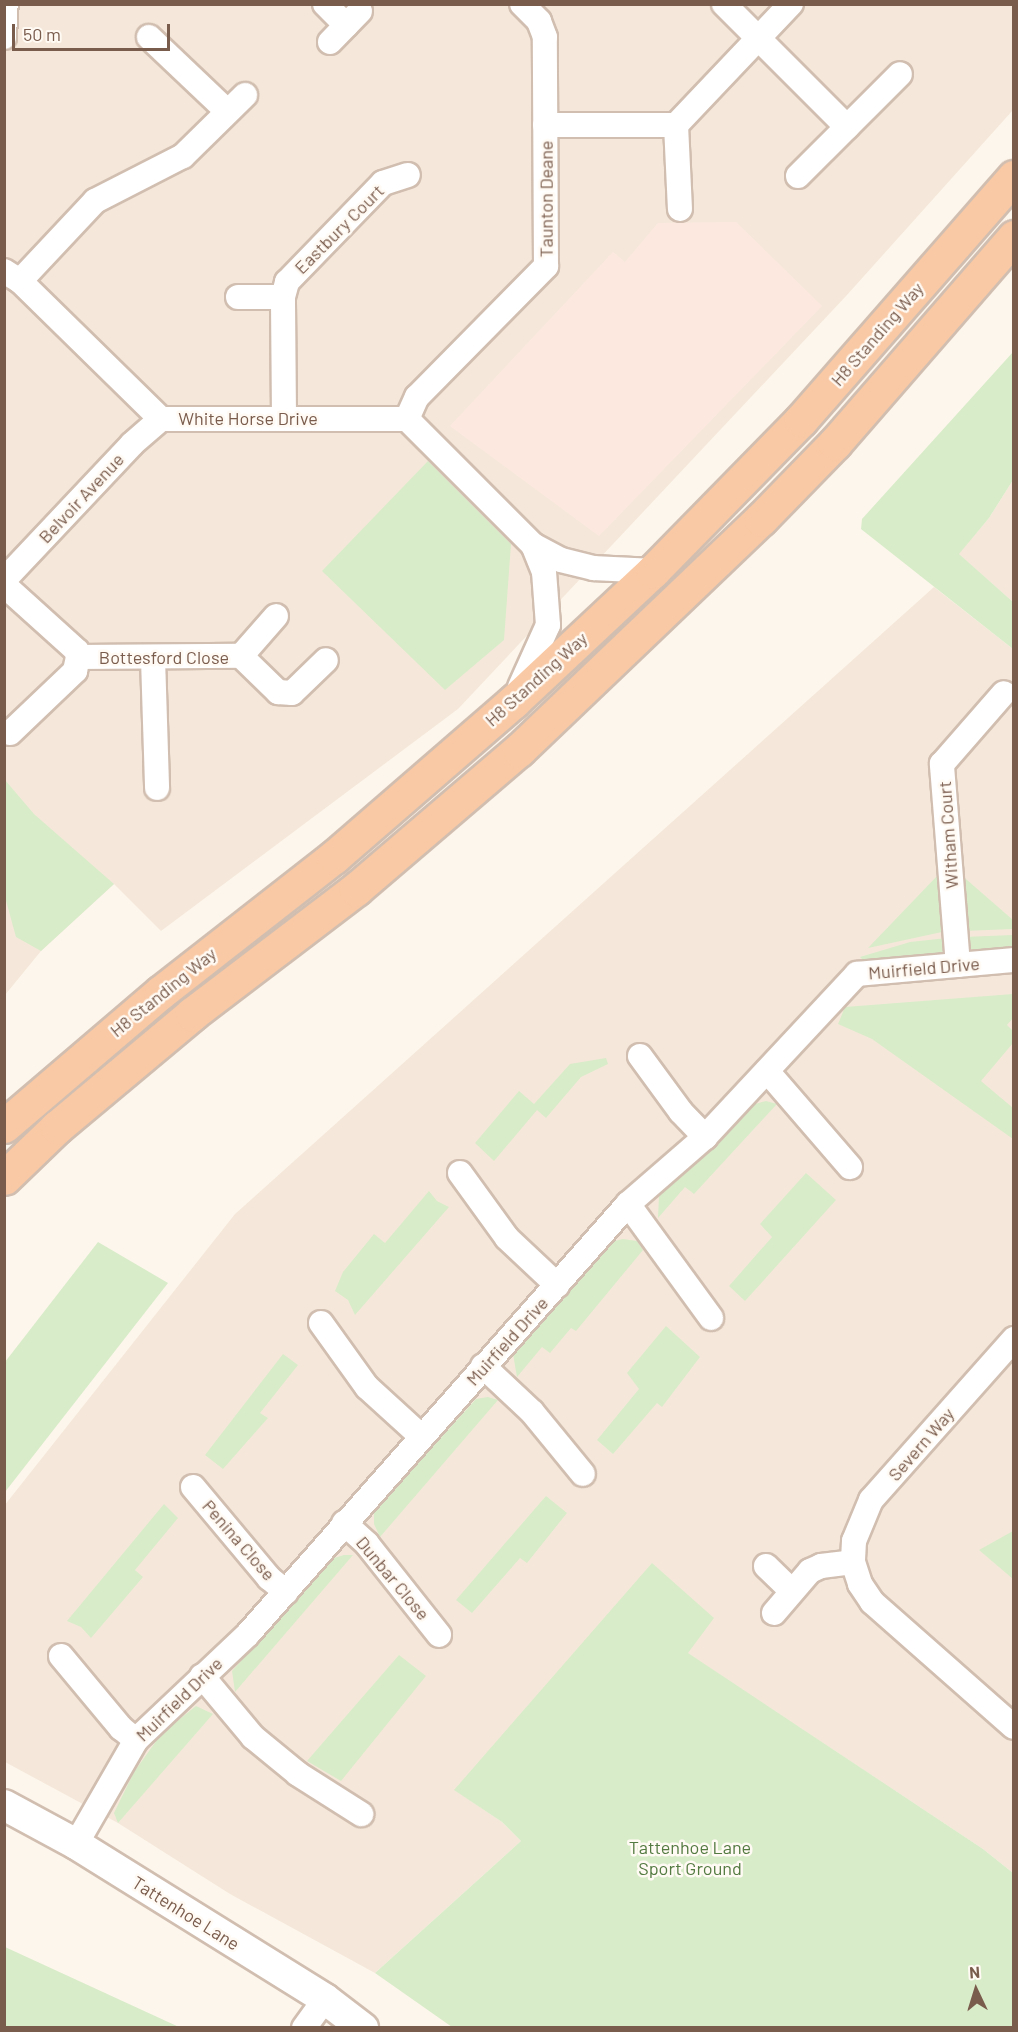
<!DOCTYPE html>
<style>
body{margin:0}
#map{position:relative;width:1018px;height:2032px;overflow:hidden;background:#fdf6ec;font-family:Barlow,sans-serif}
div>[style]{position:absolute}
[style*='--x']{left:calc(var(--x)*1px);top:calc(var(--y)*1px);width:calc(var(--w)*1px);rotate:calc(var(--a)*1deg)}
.residential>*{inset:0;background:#f5e8da}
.commercial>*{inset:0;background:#fde8e0}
.green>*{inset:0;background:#d8ecc9}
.roads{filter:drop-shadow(2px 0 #d1beb0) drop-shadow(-2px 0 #d1beb0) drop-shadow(0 2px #d1beb0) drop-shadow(0 -2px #d1beb0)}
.minor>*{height:24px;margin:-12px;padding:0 12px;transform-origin:12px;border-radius:12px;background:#fff}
.tertiary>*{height:30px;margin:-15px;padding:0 15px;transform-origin:15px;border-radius:15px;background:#fff}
.trunk>*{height:33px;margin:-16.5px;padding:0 16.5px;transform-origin:16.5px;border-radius:16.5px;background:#f9c8a4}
span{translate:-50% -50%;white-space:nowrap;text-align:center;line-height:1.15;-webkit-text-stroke:5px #fffaf3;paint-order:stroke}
.street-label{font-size:18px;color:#7a5c4d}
.park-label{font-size:18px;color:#537a41}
.frame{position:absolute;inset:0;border:6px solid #7a5c4d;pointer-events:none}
.north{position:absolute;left:946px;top:1960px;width:60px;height:60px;-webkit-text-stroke:4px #fffaf3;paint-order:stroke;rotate:356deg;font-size:16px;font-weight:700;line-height:24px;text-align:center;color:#7a5c4d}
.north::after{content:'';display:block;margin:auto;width:21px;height:27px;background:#7a5c4d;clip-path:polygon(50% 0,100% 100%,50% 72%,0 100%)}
.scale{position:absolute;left:12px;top:24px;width:158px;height:27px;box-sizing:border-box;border:3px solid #7a5c4d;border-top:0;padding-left:8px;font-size:18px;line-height:21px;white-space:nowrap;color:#7a5c4d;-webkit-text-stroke:4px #fffaf3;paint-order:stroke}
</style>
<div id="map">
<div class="residential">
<div style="clip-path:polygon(5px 5px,1013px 5px,1013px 110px,847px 295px,458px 709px,161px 931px,114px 884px,41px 951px,5px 995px)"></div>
<div style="clip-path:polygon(1013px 480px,1013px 602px,958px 554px,989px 518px)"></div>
<div style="clip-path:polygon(934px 587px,1013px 649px,1013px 1873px,983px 1849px,687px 1653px,455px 1790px,502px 1822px,521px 1841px,375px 1973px,230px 1894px,118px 1823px,5px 1762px,4px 1506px,235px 1214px)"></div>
</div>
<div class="commercial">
<div style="clip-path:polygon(736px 222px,822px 306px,599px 536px,450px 426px,613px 252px,625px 262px,658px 223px)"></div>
</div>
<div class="green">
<div style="clip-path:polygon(1013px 352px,1013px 480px,989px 518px,959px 554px,1013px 602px,1013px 649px,861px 529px,862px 519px)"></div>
<div style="clip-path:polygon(428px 461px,511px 544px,504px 640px,445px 690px,322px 571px)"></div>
<div style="clip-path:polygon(5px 780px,34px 814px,114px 884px,41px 951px,16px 937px,5px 897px)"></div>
<div style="clip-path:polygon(959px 873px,1013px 920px,1013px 929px,963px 931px)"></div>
<div style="clip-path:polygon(938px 875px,942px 932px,868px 948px)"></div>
<div style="clip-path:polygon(1013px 935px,1013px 950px,977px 954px,967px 946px,963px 937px)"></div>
<div style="clip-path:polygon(947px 938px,946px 949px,939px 955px,866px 963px,860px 957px,910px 942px)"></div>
<div style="clip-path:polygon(1013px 994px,1013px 1018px,1007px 1025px,1013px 1031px,1013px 1043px,981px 1081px,1013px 1108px,1013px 1139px,872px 1039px,838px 1024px,845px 1007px)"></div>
<div style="clip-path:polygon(606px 1058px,608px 1064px,581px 1077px,546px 1118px,537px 1110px,494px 1161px,475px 1143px,519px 1091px,534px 1104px,570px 1064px)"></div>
<div style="clip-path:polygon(766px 1101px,777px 1104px,694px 1194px,685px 1187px,658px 1218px,659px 1195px,699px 1161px,755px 1104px)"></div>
<div style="clip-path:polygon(806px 1173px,836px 1200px,745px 1301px,729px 1286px,772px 1237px,760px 1224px)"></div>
<div style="clip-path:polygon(429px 1191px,437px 1201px,449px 1207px,355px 1315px,348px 1300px,335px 1291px,343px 1272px,374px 1234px,385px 1243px)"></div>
<div style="clip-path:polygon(623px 1239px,637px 1241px,643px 1250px,576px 1331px,571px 1328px,550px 1353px,542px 1347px,517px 1377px,513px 1354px,610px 1242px)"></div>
<div style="clip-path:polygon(98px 1242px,168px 1283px,5px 1492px,5px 1362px)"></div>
<div style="clip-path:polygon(666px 1326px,700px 1357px,662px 1407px,657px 1403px,613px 1454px,597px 1440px,639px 1389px,627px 1373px)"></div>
<div style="clip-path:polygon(283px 1354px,298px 1365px,260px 1413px,268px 1418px,223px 1469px,205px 1455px)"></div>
<div style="clip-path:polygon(488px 1397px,498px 1400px,380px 1537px,374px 1524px,374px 1512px,476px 1399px)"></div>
<div style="clip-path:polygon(546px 1496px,567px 1513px,527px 1563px,520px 1558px,472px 1613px,456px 1600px)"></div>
<div style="clip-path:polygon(164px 1504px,178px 1518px,135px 1570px,143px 1577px,91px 1638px,81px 1627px,67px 1621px)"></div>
<div style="clip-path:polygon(1013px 1531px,1013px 1579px,979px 1550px)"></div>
<div style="clip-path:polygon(344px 1555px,353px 1555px,235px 1692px,232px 1671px,334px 1558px)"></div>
<div style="clip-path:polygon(652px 1563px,714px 1618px,688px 1653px,983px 1849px,1013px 1873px,1013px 2027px,452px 2027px,375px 1973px,521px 1841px,502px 1822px,454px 1790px)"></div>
<div style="clip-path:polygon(399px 1655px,426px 1676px,341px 1781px,307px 1761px)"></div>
<div style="clip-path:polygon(196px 1706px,213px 1714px,118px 1823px,114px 1813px,134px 1772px,162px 1733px)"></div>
<div style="clip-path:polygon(4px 1947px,5px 1947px,179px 2027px,5px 2027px)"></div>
</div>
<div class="roads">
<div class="minor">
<div style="--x:325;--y:4;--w:30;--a:45"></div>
<div style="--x:724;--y:4;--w:174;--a:45"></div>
<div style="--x:4;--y:37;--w:33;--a:-87"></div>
<div style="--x:149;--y:37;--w:108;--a:43.5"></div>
<div style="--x:330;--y:42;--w:43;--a:-45.9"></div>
<div style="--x:545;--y:125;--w:131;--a:0"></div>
<div style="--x:676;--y:125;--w:167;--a:-46.5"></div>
<div style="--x:676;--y:125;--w:84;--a:87.3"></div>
<div style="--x:798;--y:176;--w:144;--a:-45"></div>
<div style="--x:4;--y:271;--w:19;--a:32"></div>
<div style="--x:20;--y:281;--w:197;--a:44.4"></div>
<div style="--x:161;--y:419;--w:246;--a:0"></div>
<div style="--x:20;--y:281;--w:110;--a:-46.8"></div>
<div style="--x:95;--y:201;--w:99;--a:-27.1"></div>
<div style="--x:183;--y:156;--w:87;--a:-44.5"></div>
<div style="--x:238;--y:297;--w:45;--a:0"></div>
<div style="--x:284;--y:417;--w:120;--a:-90.5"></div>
<div style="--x:283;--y:297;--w:16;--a:-75"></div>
<div style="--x:287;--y:282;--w:138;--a:-45.9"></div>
<div style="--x:383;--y:183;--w:26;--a:-18"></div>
<div style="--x:407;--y:419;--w:24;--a:-66"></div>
<div style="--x:417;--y:397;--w:184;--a:-45.4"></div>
<div style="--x:546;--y:266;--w:229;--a:-90.3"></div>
<div style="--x:545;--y:37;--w:17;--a:-111"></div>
<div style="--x:539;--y:21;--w:24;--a:-135"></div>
<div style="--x:407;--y:419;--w:178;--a:45"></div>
<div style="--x:533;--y:545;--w:32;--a:28"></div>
<div style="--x:561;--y:560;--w:34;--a:14"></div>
<div style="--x:594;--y:568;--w:59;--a:2.9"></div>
<div style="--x:4;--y:580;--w:187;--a:-46.7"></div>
<div style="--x:132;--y:444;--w:38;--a:-41"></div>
<div style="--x:4;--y:585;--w:98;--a:42.1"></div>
<div style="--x:77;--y:651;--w:6;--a:81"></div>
<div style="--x:78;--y:657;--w:163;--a:-0.4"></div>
<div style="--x:241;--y:656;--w:52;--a:44.2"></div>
<div style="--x:278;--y:692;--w:14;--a:4"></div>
<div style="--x:292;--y:693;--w:47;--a:-44.1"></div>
<div style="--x:241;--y:656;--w:53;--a:-48.8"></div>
<div style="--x:153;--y:658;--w:130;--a:88.2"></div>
<div style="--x:520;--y:687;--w:68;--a:-65.7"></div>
<div style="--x:548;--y:625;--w:53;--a:-94.3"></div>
<div style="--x:544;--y:572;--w:29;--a:-112"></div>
<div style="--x:10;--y:733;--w:90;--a:-43.6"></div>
<div style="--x:75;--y:671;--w:14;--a:-78"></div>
<div style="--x:958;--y:965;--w:202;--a:-94.6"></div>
<div style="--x:942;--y:764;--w:94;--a:-48.9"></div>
<div style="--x:640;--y:1056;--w:69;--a:53.8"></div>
<div style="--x:681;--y:1112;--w:35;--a:46"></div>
<div style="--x:767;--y:1071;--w:127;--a:49.2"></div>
<div style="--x:460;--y:1173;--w:80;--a:54.1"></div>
<div style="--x:507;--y:1238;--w:69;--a:43.2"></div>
<div style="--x:628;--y:1204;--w:141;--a:53.9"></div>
<div style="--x:321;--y:1323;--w:79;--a:54.3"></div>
<div style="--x:367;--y:1387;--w:74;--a:42.3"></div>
<div style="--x:1014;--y:1339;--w:215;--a:131.6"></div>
<div style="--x:871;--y:1500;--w:44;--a:112.5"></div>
<div style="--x:854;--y:1541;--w:21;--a:93"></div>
<div style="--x:853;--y:1562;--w:23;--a:72"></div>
<div style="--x:860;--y:1584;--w:22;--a:56"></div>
<div style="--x:872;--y:1602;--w:189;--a:41.4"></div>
<div style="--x:483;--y:1366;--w:67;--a:43.2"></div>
<div style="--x:532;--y:1412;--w:80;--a:50.6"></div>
<div style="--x:193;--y:1487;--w:119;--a:50.1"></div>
<div style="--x:269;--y:1578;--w:22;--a:39"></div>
<div style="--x:344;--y:1523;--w:31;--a:42"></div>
<div style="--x:367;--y:1544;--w:116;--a:51.6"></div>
<div style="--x:766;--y:1566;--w:36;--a:44"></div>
<div style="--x:774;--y:1613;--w:55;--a:-49.4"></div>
<div style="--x:810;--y:1571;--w:12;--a:-24"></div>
<div style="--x:821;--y:1566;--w:32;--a:-7"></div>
<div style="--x:61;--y:1656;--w:94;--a:50.2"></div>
<div style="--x:121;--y:1728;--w:19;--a:39"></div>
<div style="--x:202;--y:1676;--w:80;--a:50.1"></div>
<div style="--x:253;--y:1737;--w:58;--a:39.4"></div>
<div style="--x:298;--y:1774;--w:75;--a:32.4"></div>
<div style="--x:76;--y:1844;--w:120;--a:-60"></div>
<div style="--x:136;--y:1740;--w:154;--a:-43.4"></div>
<div style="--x:248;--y:1634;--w:574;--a:-48.53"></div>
<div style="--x:628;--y:1204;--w:102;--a:-41"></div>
<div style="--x:705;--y:1137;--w:223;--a:-47"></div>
<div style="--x:857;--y:974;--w:158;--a:-5.1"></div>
<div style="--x:304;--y:2028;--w:36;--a:-54"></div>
</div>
<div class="tertiary">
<div style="--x:4;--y:1805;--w:82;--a:28.4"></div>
<div style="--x:76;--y:1844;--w:293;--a:31.9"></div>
<div style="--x:325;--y:1999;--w:48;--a:37.3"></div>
</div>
<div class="trunk">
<div style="--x:4;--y:1126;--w:206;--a:-40.5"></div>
<div style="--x:161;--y:992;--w:219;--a:-38"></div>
<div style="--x:334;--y:857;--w:237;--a:-40.9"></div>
<div style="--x:513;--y:702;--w:192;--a:-43.1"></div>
<div style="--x:653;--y:571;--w:211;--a:-45.6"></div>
<div style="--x:801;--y:420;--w:323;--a:-48.8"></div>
<div style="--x:4;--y:1178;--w:74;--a:-43.9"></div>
<div style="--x:57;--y:1127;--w:176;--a:-39.9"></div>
<div style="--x:192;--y:1014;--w:206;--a:-37.3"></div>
<div style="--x:356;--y:889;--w:214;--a:-40.5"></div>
<div style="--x:519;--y:750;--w:335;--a:-43.7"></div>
<div style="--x:761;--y:519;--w:106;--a:-45.8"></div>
<div style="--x:835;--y:443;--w:273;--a:-49"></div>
</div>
</div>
<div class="street-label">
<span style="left:546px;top:199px;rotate:-90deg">Taunton Deane</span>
<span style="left:339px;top:229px;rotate:-45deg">Eastbury Court</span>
<span style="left:877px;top:334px;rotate:-49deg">H8 Standing Way</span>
<span style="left:248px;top:418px">White Horse Drive</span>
<span style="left:81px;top:498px;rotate:-47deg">Belvoir Avenue</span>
<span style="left:164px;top:657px">Bottesford Close</span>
<span style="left:536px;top:679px;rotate:-42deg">H8 Standing Way</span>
<span style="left:948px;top:835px;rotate:-94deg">Witham Court</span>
<span style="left:924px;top:968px;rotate:-5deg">Muirfield Drive</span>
<span style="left:163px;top:992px;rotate:-39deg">H8 Standing Way</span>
<span style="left:507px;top:1341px;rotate:-48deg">Muirfield Drive</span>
<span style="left:921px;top:1444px;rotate:-49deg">Severn Way</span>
<span style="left:239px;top:1540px;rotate:49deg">Penina Close</span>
<span style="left:393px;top:1578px;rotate:50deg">Dunbar Close</span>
<span style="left:179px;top:1699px;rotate:-44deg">Muirfield Drive</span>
<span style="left:186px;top:1913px;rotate:32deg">Tattenhoe Lane</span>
</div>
<div class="park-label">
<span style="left:690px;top:1858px">Tattenhoe Lane<br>Sport Ground</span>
</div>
<div class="frame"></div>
<div class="north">N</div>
<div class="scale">50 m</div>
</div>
